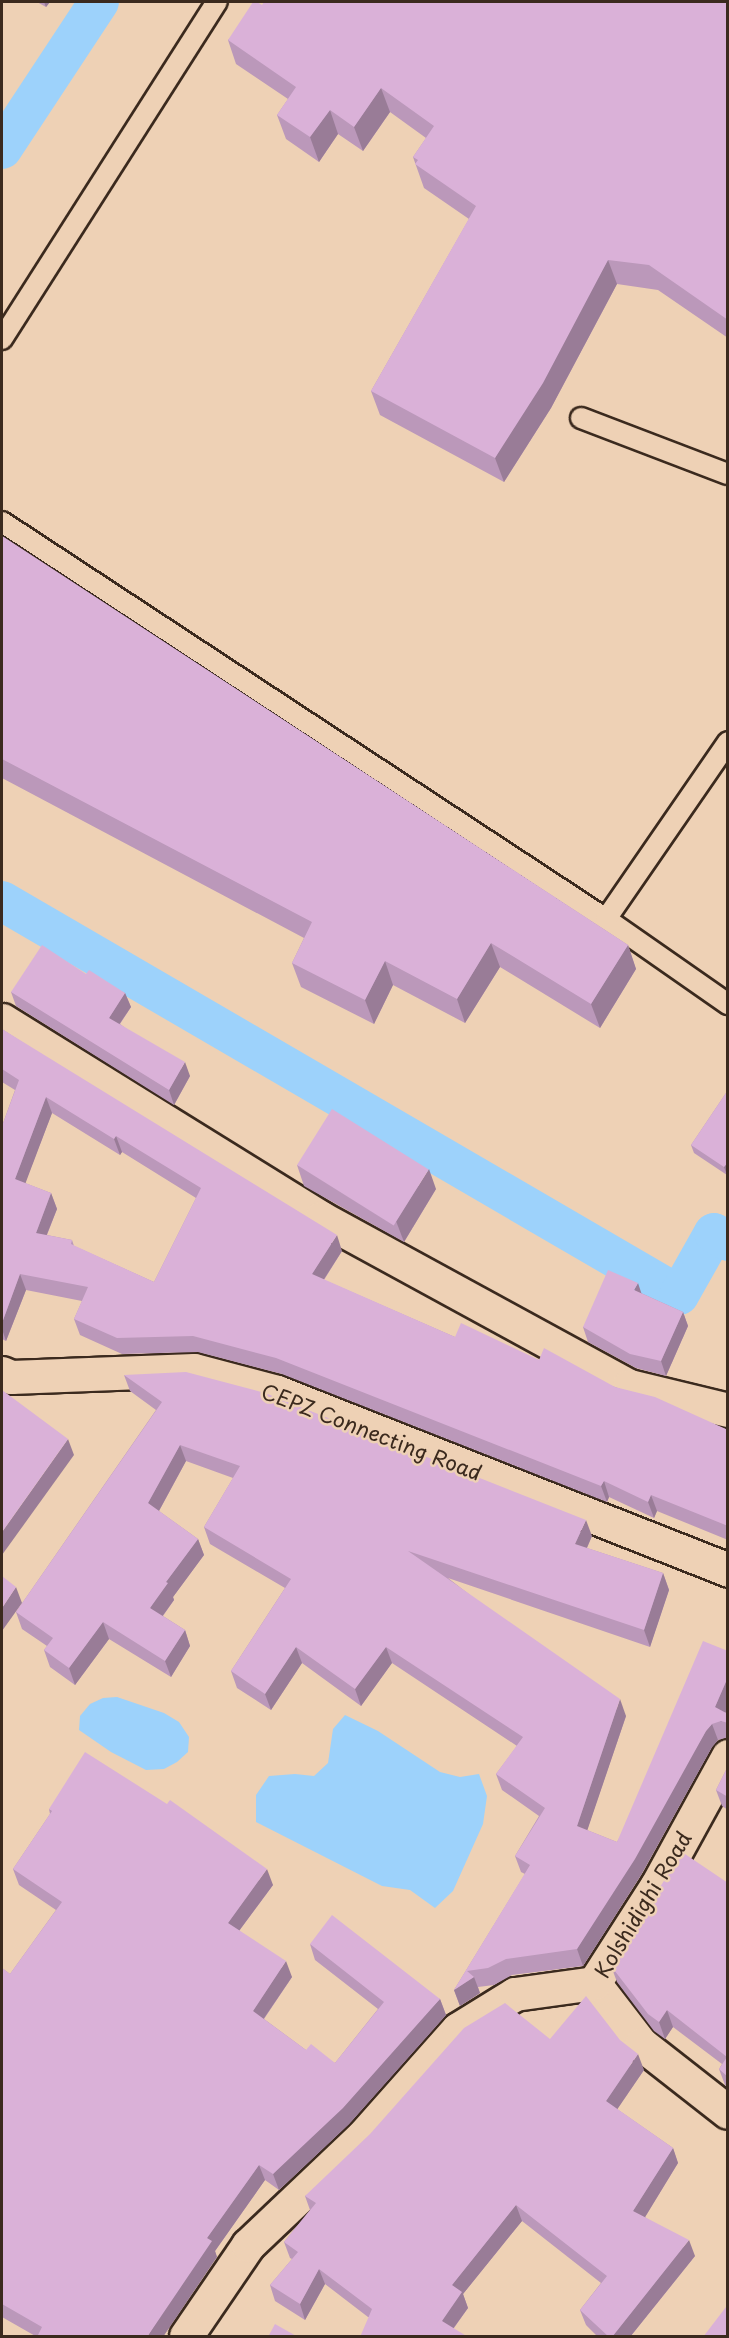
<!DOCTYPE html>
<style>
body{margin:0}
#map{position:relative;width:729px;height:2338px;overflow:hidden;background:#eed1b5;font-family:"Playpen Sans",sans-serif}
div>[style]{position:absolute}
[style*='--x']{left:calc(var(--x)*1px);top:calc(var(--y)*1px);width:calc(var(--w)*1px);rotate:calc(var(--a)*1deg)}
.water>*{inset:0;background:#9dd2fb}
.canal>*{height:40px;margin:-20px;padding:0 20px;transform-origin:20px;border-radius:20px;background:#9dd2fb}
.roads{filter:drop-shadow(2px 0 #3b2a1e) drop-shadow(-2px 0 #3b2a1e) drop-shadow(0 2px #3b2a1e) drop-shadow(0 -2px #3b2a1e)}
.lane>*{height:20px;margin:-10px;padding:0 10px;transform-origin:10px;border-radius:10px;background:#eed1b5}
.street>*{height:33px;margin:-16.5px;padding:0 16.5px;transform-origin:16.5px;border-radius:16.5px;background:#eed1b5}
.wall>*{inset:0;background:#bb98ba}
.shaded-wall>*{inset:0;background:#997c97}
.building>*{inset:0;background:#dab1d8;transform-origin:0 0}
span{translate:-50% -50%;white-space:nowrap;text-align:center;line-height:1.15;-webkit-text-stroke:5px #eed1b5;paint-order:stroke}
.street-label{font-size:21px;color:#3b2a1e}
.frame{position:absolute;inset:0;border:3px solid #3b2a1e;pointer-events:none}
</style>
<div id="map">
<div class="water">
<div style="clip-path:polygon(117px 1697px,164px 1713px,179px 1722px,189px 1737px,188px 1752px,177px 1762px,164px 1769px,146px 1770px,111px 1752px,79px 1730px,80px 1716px,90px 1704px,103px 1698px)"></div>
<div style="clip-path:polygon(345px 1715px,378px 1731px,440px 1772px,460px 1777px,479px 1774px,487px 1796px,483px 1824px,453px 1891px,435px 1908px,410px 1890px,382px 1886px,256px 1822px,256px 1795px,269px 1776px,295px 1774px,314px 1776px,328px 1763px,333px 1729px)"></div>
</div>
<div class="canal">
<div style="--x:2;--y:149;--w:176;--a:-56.6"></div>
<div style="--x:2;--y:901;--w:783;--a:30.2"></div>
<div style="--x:679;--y:1295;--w:71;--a:-60.6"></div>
<div style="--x:714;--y:1233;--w:16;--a:30"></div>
</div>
<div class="roads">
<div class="lane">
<div style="--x:2;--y:339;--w:400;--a:-57.5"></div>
<div style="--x:581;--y:418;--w:157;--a:20.9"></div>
<div style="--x:2;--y:522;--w:723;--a:33.32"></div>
<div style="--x:606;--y:919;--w:149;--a:34.9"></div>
<div style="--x:606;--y:919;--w:215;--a:-55.4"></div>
</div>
<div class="street">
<div style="--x:2;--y:1020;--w:375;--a:31.8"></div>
<div style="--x:321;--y:1218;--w:351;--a:28.6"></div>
<div style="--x:629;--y:1386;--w:102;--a:13.6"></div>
<div style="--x:2;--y:1373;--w:10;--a:24"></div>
<div style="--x:11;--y:1377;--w:183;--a:-2.2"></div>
<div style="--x:194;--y:1370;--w:86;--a:14.8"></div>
<div style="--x:277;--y:1392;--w:485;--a:21.5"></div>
<div style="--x:728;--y:1756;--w:147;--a:118.8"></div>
<div style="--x:657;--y:1885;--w:117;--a:122.7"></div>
<div style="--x:594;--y:1983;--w:77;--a:52.4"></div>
<div style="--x:641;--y:2044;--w:110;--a:38"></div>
<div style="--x:186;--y:2336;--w:110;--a:-55.7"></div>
<div style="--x:248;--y:2245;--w:157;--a:-43.5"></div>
<div style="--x:362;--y:2137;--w:144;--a:-48.4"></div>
<div style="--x:458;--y:2029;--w:67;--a:-31.6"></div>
<div style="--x:515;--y:1994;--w:80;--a:-7.9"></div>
</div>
</div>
<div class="wall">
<div style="clip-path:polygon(37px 2px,50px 2px,46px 7px)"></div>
<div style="clip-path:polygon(728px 2px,728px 338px,658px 290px,617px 284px,551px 408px,504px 482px,380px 415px,371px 391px,469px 219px,424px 188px,413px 157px,426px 138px,390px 112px,363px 151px,338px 134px,319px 162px,286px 139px,277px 115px,288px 99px,236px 64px,228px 40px,262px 5px)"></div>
<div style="clip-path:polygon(2px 536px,628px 945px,636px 969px,600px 1028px,500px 967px,465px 1023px,393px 985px,374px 1024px,301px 987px,292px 963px,304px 938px,2px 778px)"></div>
<div style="clip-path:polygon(86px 974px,125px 993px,131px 1007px,120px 1024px,190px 1076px,174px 1105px,16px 1006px,11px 992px)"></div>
<div style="clip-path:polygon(evenodd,2px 1029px,342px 1251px,324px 1280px,455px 1337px,539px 1360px,615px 1387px,728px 1430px,728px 1540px,657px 1511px,654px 1518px,609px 1497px,607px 1502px,282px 1374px,198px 1352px,122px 1354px,80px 1335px,74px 1319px,82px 1301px,26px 1290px,6px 1341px,2px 1339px,2px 1126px,15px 1090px,2px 1082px,2px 1029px,52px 1113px,120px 1155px,122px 1152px,196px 1198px,154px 1282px,74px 1246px,72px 1240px,47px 1235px,57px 1209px,51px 1193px,25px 1183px,52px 1113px)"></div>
<div style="clip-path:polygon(728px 1090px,728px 1174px,727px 1175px,694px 1153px,691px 1145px)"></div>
<div style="clip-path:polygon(297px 1165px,436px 1189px,404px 1242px,304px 1186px)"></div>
<div style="clip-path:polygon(641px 1293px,683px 1312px,688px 1326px,666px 1376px,636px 1368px,588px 1342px,583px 1327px)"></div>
<div style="clip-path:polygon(124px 1375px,592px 1536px,587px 1548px,663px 1573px,669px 1590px,650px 1647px,448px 1578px,626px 1716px,587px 1830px,617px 1842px,728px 1651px,728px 1708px,725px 1713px,728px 1714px,728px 1737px,718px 1740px,712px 1747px,641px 1875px,583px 1966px,512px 1975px,494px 1985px,478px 1987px,480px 1993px,460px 2006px,454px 1990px,525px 1874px,521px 1872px,515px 1856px,539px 1816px,502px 1790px,496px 1774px,517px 1746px,392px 1663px,361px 1706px,302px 1663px,271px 1710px,237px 1688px,231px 1671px,285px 1588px,210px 1544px,204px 1527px,233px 1478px,186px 1461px,159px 1511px,198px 1539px,204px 1555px,173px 1597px,174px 1600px,163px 1616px,185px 1630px,190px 1646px,171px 1677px,109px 1639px,75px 1685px,50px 1667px,44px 1650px,47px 1646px,22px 1629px,16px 1612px,156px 1410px,130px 1391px)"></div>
<div style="clip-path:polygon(728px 1766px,728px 1810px,722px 1806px,716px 1790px)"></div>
<div style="clip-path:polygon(49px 1809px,273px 1885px,239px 1931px,292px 1977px,264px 2019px,306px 2050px,335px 2063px,378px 2009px,315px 1960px,310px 1944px,440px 1999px,446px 2015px,349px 2124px,279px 2190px,265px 2180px,215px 2251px,217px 2257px,37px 2337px,2px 2317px,2px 1968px,10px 1974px,56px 1910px,19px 1885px,13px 1869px,50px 1814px)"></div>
<div style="clip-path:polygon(728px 1883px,728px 2088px,725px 2085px,719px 2069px,722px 2064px,673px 2027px,665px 2039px,654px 2031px,617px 1982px,611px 1966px,621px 1953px,620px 1951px)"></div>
<div style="clip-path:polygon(550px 2039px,644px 2070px,617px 2109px,673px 2148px,678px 2163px,645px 2217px,695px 2256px,630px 2337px,598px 2337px,586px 2325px,580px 2310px,601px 2283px,522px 2221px,463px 2294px,468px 2308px,454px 2328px,368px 2317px,325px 2284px,305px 2320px,275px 2301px,270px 2285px,292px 2259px,290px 2258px,284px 2242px,310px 2210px,305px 2196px)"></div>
</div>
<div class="shaded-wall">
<div style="clip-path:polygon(44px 2px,50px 2px,46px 7px)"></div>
<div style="clip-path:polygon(381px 88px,390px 112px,363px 151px,354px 127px)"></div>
<div style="clip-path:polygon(330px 110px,338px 134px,319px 162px,310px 137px)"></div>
<div style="clip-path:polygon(608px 260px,617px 284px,551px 408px,504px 482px,495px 458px)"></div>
<div style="clip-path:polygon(491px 943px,500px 967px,465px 1023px,457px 999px)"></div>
<div style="clip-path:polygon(628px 945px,636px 969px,600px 1028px,591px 1004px)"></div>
<div style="clip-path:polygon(385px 961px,393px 985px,374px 1024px,365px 1000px)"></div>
<div style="clip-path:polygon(125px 993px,131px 1007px,114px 1032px,109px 1018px)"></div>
<div style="clip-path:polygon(185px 1062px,190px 1076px,174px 1105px,169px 1090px)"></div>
<div style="clip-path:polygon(46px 1097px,52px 1113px,21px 1195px,15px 1179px)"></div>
<div style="clip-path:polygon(116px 1136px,122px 1152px,120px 1155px,114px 1139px)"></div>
<div style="clip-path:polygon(728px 1162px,728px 1174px,727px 1175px,724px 1167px)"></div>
<div style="clip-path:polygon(429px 1169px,436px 1189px,404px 1242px,396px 1221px)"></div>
<div style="clip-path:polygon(51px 1193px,57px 1209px,41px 1249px,36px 1233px)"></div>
<div style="clip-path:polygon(337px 1235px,342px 1251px,317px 1290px,312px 1274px)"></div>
<div style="clip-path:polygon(20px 1274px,26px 1290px,6px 1341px,2px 1329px,2px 1323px)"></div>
<div style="clip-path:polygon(638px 1283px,643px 1298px,634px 1290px)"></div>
<div style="clip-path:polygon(683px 1312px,688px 1326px,666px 1376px,661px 1361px)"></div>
<div style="clip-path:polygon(68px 1439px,74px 1455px,2px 1555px,2px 1532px)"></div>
<div style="clip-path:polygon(180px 1445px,186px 1461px,154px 1520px,148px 1503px)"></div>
<div style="clip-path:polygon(604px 1481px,609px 1497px,607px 1502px,601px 1486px)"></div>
<div style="clip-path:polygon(651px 1495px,657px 1511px,654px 1518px,648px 1502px)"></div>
<div style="clip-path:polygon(586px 1520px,592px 1536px,581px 1561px,575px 1544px)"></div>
<div style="clip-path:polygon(198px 1539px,204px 1555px,173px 1597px,174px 1600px,156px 1625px,150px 1608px,166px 1582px)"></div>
<div style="clip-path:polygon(663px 1573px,669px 1590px,650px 1647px,644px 1630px)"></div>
<div style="clip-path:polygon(16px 1587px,22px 1603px,2px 1631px,2px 1608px)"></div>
<div style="clip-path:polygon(103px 1622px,109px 1639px,75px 1685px,69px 1668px)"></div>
<div style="clip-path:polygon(185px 1630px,190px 1646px,171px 1677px,165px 1661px)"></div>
<div style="clip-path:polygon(296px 1647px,302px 1663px,271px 1710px,265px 1694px)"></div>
<div style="clip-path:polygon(386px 1647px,392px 1663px,361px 1706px,355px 1689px)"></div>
<div style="clip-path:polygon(728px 1677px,728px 1708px,721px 1722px,715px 1707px)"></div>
<div style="clip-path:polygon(620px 1699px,626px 1716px,583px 1843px,577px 1826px)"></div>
<div style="clip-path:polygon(712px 1724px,718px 1740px,712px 1747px,641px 1875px,583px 1966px,577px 1949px,706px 1731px)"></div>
<div style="clip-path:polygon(267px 1869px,273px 1885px,233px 1939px,228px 1923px)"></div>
<div style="clip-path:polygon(286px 1961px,292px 1977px,258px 2027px,253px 2011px)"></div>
<div style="clip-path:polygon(474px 1977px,480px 1993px,460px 2006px,454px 1990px)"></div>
<div style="clip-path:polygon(440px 1999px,446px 2015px,349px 2124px,279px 2190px,273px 2174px)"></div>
<div style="clip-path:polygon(667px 2010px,673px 2027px,665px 2039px,659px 2022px)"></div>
<div style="clip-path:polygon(638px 2054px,644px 2070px,612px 2117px,606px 2101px)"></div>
<div style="clip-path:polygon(673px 2148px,678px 2163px,639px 2227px,633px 2211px)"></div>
<div style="clip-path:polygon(259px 2165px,265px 2180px,215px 2251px,217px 2257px,163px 2337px,147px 2337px,207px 2238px)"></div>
<div style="clip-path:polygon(516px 2205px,522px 2221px,463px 2294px,468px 2308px,447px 2337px,442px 2321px,452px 2285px)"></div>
<div style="clip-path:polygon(689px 2240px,695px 2256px,630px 2337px,612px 2337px)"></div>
<div style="clip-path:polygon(319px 2269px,325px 2284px,305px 2320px,300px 2304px)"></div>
</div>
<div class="building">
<div style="clip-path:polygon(253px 2px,257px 2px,262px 5px,264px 2px,728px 2px,728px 320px,649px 265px,608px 260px,543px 383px,495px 458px,371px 391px,476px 206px,415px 164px,418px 160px,413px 157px,434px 126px,381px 88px,354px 127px,330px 110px,310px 137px,277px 115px,296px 87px,228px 40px)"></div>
<div style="clip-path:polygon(2px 536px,628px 945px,591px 1004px,491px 943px,457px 999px,385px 961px,365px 1000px,292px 963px,312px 922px,2px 759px)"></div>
<div style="clip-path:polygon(42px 945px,86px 974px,89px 970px,125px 993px,109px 1018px,185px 1062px,169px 1090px,11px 992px)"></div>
<div style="clip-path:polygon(evenodd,2px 1029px,337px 1235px,312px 1274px,455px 1337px,461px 1323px,539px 1360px,544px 1348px,615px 1387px,655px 1397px,728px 1430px,728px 1526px,651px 1495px,648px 1502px,604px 1481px,601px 1486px,276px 1358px,193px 1336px,117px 1338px,74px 1319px,88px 1287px,20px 1274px,2px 1323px,2px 1126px,19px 1080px,2px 1069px,2px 1029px,46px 1097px,114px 1139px,116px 1136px,201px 1188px,154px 1282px,71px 1244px,72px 1240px,36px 1233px,51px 1193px,15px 1179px,46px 1097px)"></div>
<div style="clip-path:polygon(728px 1090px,728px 1162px,724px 1167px,691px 1145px)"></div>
<div style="left:332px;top:1109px;width:114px;height:66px;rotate:32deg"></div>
<div style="clip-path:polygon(608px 1270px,638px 1283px,634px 1290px,683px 1312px,661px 1361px,630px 1354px,583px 1327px)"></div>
<div style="clip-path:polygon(186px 1372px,265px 1393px,586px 1520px,575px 1544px,663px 1573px,644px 1630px,408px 1551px,620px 1699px,577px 1826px,617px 1842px,703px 1641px,728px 1651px,728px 1677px,715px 1707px,728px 1714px,728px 1723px,721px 1721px,712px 1724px,706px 1731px,635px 1859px,577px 1949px,506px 1959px,488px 1968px,467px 1971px,474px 1977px,454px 1990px,530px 1865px,515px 1856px,545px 1808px,496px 1774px,523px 1737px,386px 1647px,355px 1689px,296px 1647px,265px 1694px,231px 1671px,291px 1579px,204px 1527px,240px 1466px,180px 1445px,148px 1503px,198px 1539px,166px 1582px,168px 1583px,150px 1608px,185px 1630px,165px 1661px,103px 1622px,69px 1668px,44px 1650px,53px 1638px,16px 1612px,162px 1402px,124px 1375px)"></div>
<div style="clip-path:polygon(2px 1390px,68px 1439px,2px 1532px)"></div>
<div style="clip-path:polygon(2px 1576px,16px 1587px,2px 1608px)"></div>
<div style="clip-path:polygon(85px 1752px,167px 1804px,170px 1800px,267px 1869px,228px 1923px,286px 1961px,253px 2011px,306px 2050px,311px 2044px,335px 2063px,384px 2002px,310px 1944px,332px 1915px,440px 1999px,343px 2108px,273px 2174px,259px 2165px,207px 2238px,212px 2241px,147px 2337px,37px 2337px,42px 2327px,2px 2304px,2px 1968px,10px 1974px,62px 1902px,13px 1869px,52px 1811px,49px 1809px)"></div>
<div style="clip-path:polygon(728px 1766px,728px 1797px,716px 1790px)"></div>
<div style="clip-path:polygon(682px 1852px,728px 1883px,728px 2077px,719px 2069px,727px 2057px,667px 2010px,659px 2022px,648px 2014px,611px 1966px,623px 1951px,620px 1951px)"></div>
<div style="clip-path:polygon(586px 1996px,620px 2040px,638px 2054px,606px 2101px,673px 2148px,633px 2211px,689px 2240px,612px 2337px,609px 2337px,580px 2310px,607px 2276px,516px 2205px,452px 2285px,462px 2292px,442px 2321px,468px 2337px,360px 2337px,372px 2309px,319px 2269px,300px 2304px,270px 2285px,298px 2252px,284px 2242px,316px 2203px,305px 2196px,370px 2134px,464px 2028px,505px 2003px,550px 2039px)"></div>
<div style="clip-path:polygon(726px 2307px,728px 2308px,728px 2337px,703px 2337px)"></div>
<div style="clip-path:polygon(275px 2324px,298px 2337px,268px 2337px)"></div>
</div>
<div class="street-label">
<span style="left:372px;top:1431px;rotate:21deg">CEPZ Connecting Road</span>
<span style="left:642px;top:1904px;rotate:-59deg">Kolshidighi Road</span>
</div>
<div class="frame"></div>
</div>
